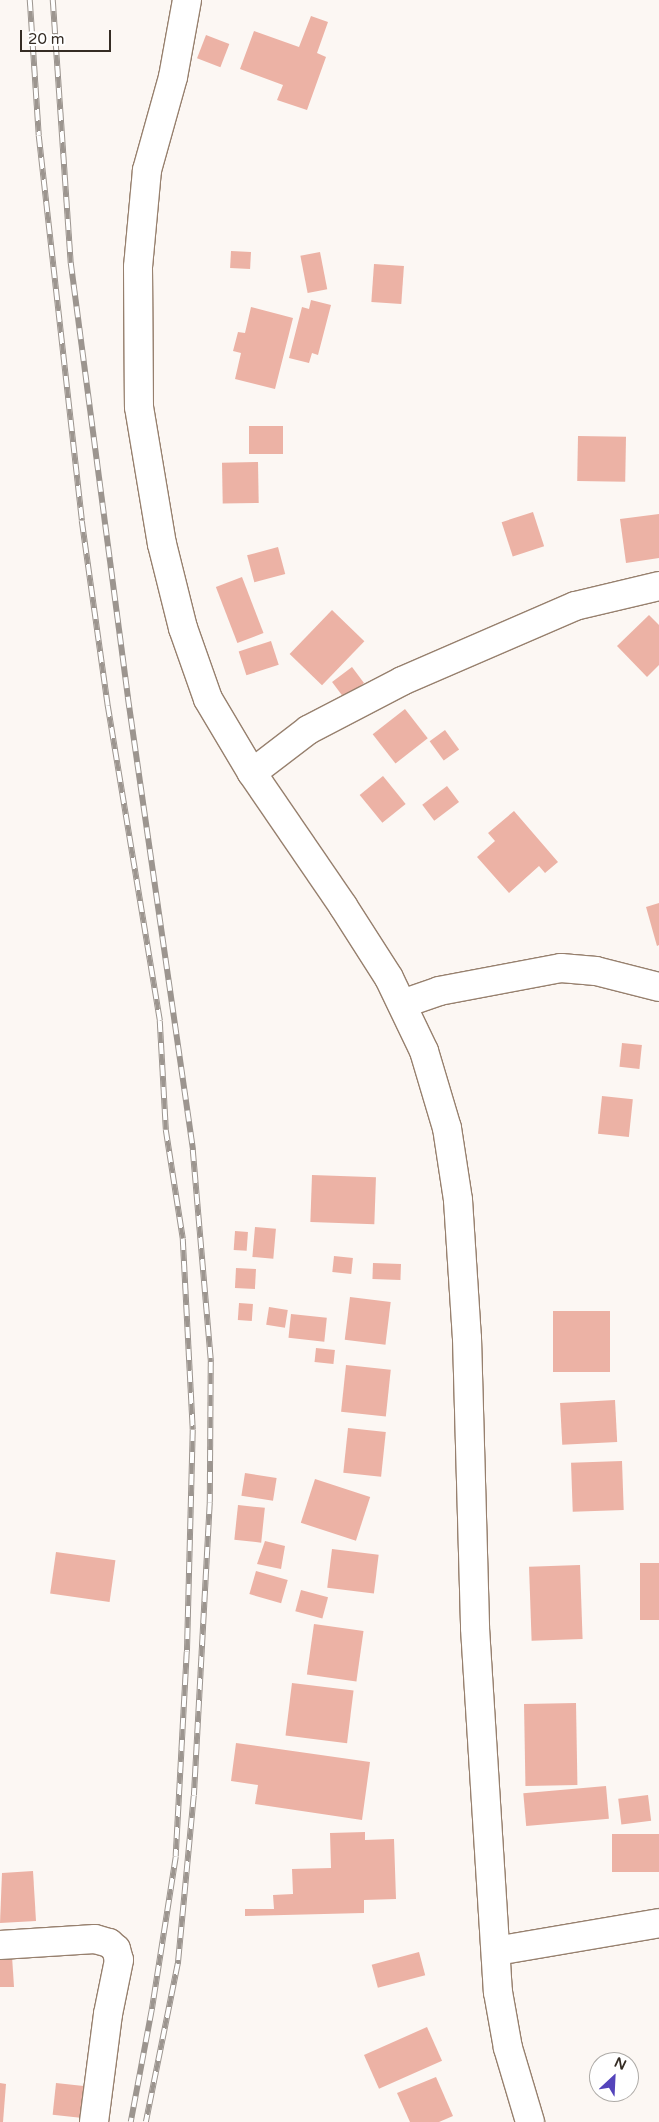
<!DOCTYPE html>
<style>
body{margin:0}
#map{position:relative;width:659px;height:2122px;overflow:hidden;background:#fcf7f3;font-family:"Varela Round",sans-serif}
div>[style]{position:absolute}
[style*='--x']{left:calc(var(--x)*1px);top:calc(var(--y)*1px);width:calc(var(--w)*1px);rotate:calc(var(--a)*1deg)}
.building>*{inset:0;background:#ecb2a5;transform-origin:0 0}
.roads{filter:drop-shadow(1px 0 #97806e) drop-shadow(-1px 0 #97806e) drop-shadow(0 1px #97806e) drop-shadow(0 -1px #97806e)}
.street>*{height:28px;margin:-14px;padding:0 14px;transform-origin:14px;border-radius:14px;background:#fff}
.secondary>*{height:28px;margin:-14px;padding:0 14px;transform-origin:14px;border-radius:14px;background:#fff}
.rail>*{height:5.5px;margin-top:-2.75px;transform-origin:0;background:repeating-linear-gradient(90deg,#fff 0 11px,#9c958f 0 22px);box-sizing:border-box;border-block:1px solid #9c958f}
span{translate:-50% -50%;white-space:nowrap;text-align:center;line-height:1.15;-webkit-text-stroke:4.5px #fff;paint-order:stroke}
.north{position:absolute;left:589px;top:2052px;width:50px;height:50px;box-sizing:border-box;background:#fff;border:1px solid #aeaba7;border-radius:50%;rotate:25deg;font-size:14px;font-weight:700;line-height:20px;text-align:center;color:#352c24}
.north::after{content:'';display:block;margin:auto;width:18px;height:22px;background:#5444bb;clip-path:polygon(50% 0,100% 100%,50% 72%,0 100%)}
.scale{position:absolute;left:20px;top:30px;width:91px;height:22px;box-sizing:border-box;border:2px solid #352c24;border-top:0;padding-left:6px;font-size:15px;line-height:18px;white-space:nowrap;color:#352c24;-webkit-text-stroke:4px #fff;paint-order:stroke}
</style>
<div id="map">
<div class="building">
<div style="clip-path:polygon(311px 16px,328px 22px,317px 53px,326px 57px,307px 110px,277px 100px,283px 85px,240px 69px,254px 31px,299px 47px)"></div>
<div style="left:206px;top:35px;width:25px;height:25px;rotate:21deg"></div>
<div style="left:231px;top:251px;width:20px;height:17px;rotate:3deg"></div>
<div style="left:320px;top:252px;width:38px;height:20px;rotate:79deg"></div>
<div style="left:374px;top:264px;width:30px;height:38px;rotate:4deg"></div>
<div style="clip-path:polygon(311px 300px,331px 305px,318px 355px,312px 353px,309px 363px,289px 358px,302px 307px,309px 309px)"></div>
<div style="clip-path:polygon(251px 307px,293px 318px,275px 389px,235px 379px,241px 353px,233px 351px,238px 332px,245px 333px)"></div>
<div style="left:283px;top:426px;width:28px;height:34px;rotate:90deg"></div>
<div style="left:578px;top:436px;width:48px;height:45px;rotate:1deg"></div>
<div style="left:258px;top:462px;width:41px;height:36px;rotate:89deg"></div>
<div style="left:533px;top:512px;width:36px;height:33px;rotate:72deg"></div>
<div style="clip-path:polygon(659px 514px,659px 558px,626px 563px,620px 519px)"></div>
<div style="left:278px;top:547px;width:28px;height:32px;rotate:75deg"></div>
<div style="left:242px;top:577px;width:60px;height:28px;rotate:69deg"></div>
<div style="left:332px;top:610px;width:45px;height:61px;rotate:44deg"></div>
<div style="clip-path:polygon(649px 615px,659px 625px,659px 665px,647px 677px,617px 646px)"></div>
<div style="left:271px;top:641px;width:25px;height:34px;rotate:72deg"></div>
<div style="left:352px;top:667px;width:20px;height:25px;rotate:53deg"></div>
<div style="left:405px;top:709px;width:37px;height:41px;rotate:52deg"></div>
<div style="left:445px;top:730px;width:24px;height:19px;rotate:54deg"></div>
<div style="left:383px;top:776px;width:36px;height:30px;rotate:51deg"></div>
<div style="left:447px;top:786px;width:20px;height:31px;rotate:53deg"></div>
<div style="clip-path:polygon(514px 811px,558px 862px,545px 873px,539px 866px,509px 893px,477px 857px,495px 841px,488px 833px)"></div>
<div style="clip-path:polygon(659px 903px,659px 945px,657px 946px,646px 907px)"></div>
<div style="left:622px;top:1043px;width:20px;height:24px;rotate:6deg"></div>
<div style="left:602px;top:1096px;width:31px;height:38px;rotate:6deg"></div>
<div style="left:312px;top:1175px;width:64px;height:47px;rotate:2deg"></div>
<div style="left:255px;top:1227px;width:21px;height:30px;rotate:5deg"></div>
<div style="left:235px;top:1231px;width:13px;height:19px;rotate:4deg"></div>
<div style="left:334px;top:1256px;width:19px;height:16px;rotate:6deg"></div>
<div style="left:373px;top:1263px;width:28px;height:16px;rotate:2deg"></div>
<div style="left:236px;top:1268px;width:20px;height:20px;rotate:3deg"></div>
<div style="left:350px;top:1297px;width:41px;height:43px;rotate:7deg"></div>
<div style="left:239px;top:1303px;width:14px;height:17px;rotate:4deg"></div>
<div style="left:269px;top:1307px;width:19px;height:18px;rotate:9deg"></div>
<div style="left:553px;top:1311px;width:57px;height:61px"></div>
<div style="left:291px;top:1314px;width:36px;height:24px;rotate:6deg"></div>
<div style="left:316px;top:1348px;width:19px;height:14px;rotate:6deg"></div>
<div style="left:346px;top:1365px;width:45px;height:47px;rotate:6deg"></div>
<div style="left:615px;top:1400px;width:42px;height:55px;rotate:87deg"></div>
<div style="left:348px;top:1428px;width:38px;height:45px;rotate:6deg"></div>
<div style="left:622px;top:1461px;width:49px;height:51px;rotate:88deg"></div>
<div style="left:245px;top:1473px;width:32px;height:23px;rotate:9deg"></div>
<div style="left:315px;top:1479px;width:58px;height:46px;rotate:18deg"></div>
<div style="left:238px;top:1505px;width:27px;height:35px;rotate:6deg"></div>
<div style="clip-path:polygon(265px 1541px,285px 1546px,281px 1569px,257px 1564px)"></div>
<div style="left:332px;top:1549px;width:47px;height:39px;rotate:7deg"></div>
<div style="left:56px;top:1552px;width:60px;height:42px;rotate:8deg"></div>
<div style="left:659px;top:1563px;width:57px;height:19px;rotate:90deg"></div>
<div style="left:580px;top:1565px;width:74px;height:51px;rotate:88deg"></div>
<div style="left:256px;top:1571px;width:33px;height:24px;rotate:16deg"></div>
<div style="left:301px;top:1590px;width:28px;height:22px;rotate:15deg"></div>
<div style="left:314px;top:1624px;width:50px;height:51px;rotate:8deg"></div>
<div style="left:292px;top:1683px;width:62px;height:53px;rotate:7deg"></div>
<div style="left:576px;top:1703px;width:82px;height:52px;rotate:89deg"></div>
<div style="clip-path:polygon(236px 1743px,370px 1762px,362px 1820px,255px 1804px,258px 1785px,231px 1781px)"></div>
<div style="left:606px;top:1786px;width:33px;height:83px;rotate:85deg"></div>
<div style="left:648px;top:1795px;width:26px;height:30px;rotate:83deg"></div>
<div style="clip-path:polygon(365px 1832px,365px 1840px,394px 1839px,396px 1899px,364px 1900px,364px 1913px,245px 1916px,245px 1909px,274px 1909px,273px 1895px,293px 1894px,292px 1869px,331px 1868px,330px 1833px)"></div>
<div style="left:659px;top:1834px;width:38px;height:47px;rotate:90deg"></div>
<div style="clip-path:polygon(33px 1871px,36px 1921px,0 1923px,2px 1873px)"></div>
<div style="left:419px;top:1952px;width:24px;height:49px;rotate:75deg"></div>
<div style="clip-path:polygon(12px 1956px,14px 1987px,0 1987px,0 1957px)"></div>
<div style="left:427px;top:2027px;width:37px;height:69px;rotate:66deg"></div>
<div style="clip-path:polygon(436px 2077px,453px 2116px,439px 2122px,410px 2122px,397px 2093px)"></div>
<div style="clip-path:polygon(0 2083px,6px 2084px,3px 2122px,0 2122px)"></div>
<div style="left:56px;top:2083px;width:30px;height:32px;rotate:6deg"></div>
</div>
<div class="roads">
<div class="street">
<div style="--x:252;--y:773;--w:71;--a:-37.5"></div>
<div style="--x:308;--y:730;--w:106;--a:-27.5"></div>
<div style="--x:402;--y:681;--w:189;--a:-23.4"></div>
<div style="--x:575;--y:606;--w:86;--a:-13.4"></div>
<div style="--x:402;--y:1004;--w:39;--a:-19"></div>
<div style="--x:439;--y:991;--w:124;--a:-10.7"></div>
<div style="--x:561;--y:968;--w:35;--a:5"></div>
<div style="--x:596;--y:971;--w:65;--a:14.3"></div>
<div style="--x:0;--y:1945;--w:95;--a:-3.6"></div>
<div style="--x:95;--y:1939;--w:15;--a:16"></div>
<div style="--x:109;--y:1943;--w:9;--a:41"></div>
<div style="--x:116;--y:1949;--w:11;--a:75"></div>
<div style="--x:119;--y:1960;--w:55;--a:101.5"></div>
<div style="--x:108;--y:2014;--w:109;--a:97.4"></div>
<div style="--x:496;--y:1951;--w:165;--a:-9.7"></div>
</div>
<div class="secondary">
<div style="--x:187;--y:0;--w:78;--a:100.3"></div>
<div style="--x:173;--y:77;--w:97;--a:105.6"></div>
<div style="--x:147;--y:170;--w:97;--a:95.3"></div>
<div style="--x:138;--y:267;--w:140;--a:89.6"></div>
<div style="--x:139;--y:407;--w:139;--a:80.5"></div>
<div style="--x:162;--y:544;--w:87;--a:76"></div>
<div style="--x:183;--y:628;--w:75;--a:70.6"></div>
<div style="--x:208;--y:699;--w:86;--a:59.3"></div>
<div style="--x:252;--y:773;--w:161;--a:55.6"></div>
<div style="--x:343;--y:906;--w:85;--a:57.4"></div>
<div style="--x:389;--y:978;--w:81;--a:64.4"></div>
<div style="--x:424;--y:1051;--w:80;--a:73.4"></div>
<div style="--x:447;--y:1128;--w:73;--a:81.3"></div>
<div style="--x:458;--y:1200;--w:138;--a:86.3"></div>
<div style="--x:467;--y:1338;--w:290;--a:88.4"></div>
<div style="--x:475;--y:1628;--w:365;--a:86.4"></div>
<div style="--x:498;--y:1992;--w:57;--a:79.9"></div>
<div style="--x:508;--y:2048;--w:77;--a:73.4"></div>
</div>
</div>
<div class="rail">
<div style="--x:30;--y:0;--w:136;--a:86.2"></div>
<div style="--x:39;--y:136;--w:387;--a:83.6"></div>
<div style="--x:82;--y:521;--w:187;--a:82"></div>
<div style="--x:108;--y:706;--w:319;--a:80.6"></div>
<div style="--x:160;--y:1021;--w:109;--a:86.8"></div>
<div style="--x:166;--y:1130;--w:110;--a:81.1"></div>
<div style="--x:183;--y:1239;--w:191;--a:87"></div>
<div style="--x:193;--y:1430;--w:222;--a:91.5"></div>
<div style="--x:187;--y:1652;--w:205;--a:93.1"></div>
<div style="--x:176;--y:1857;--w:155;--a:98.9"></div>
<div style="--x:152;--y:2010;--w:114;--a:100.6"></div>
<div style="--x:53;--y:0;--w:264;--a:86.1"></div>
<div style="--x:71;--y:263;--w:438;--a:82.5"></div>
<div style="--x:128;--y:697;--w:458;--a:81.8"></div>
<div style="--x:193;--y:1150;--w:213;--a:85.1"></div>
<div style="--x:211;--y:1362;--w:141;--a:90.4"></div>
<div style="--x:210;--y:1503;--w:293;--a:93.1"></div>
<div style="--x:194;--y:1796;--w:169;--a:95.4"></div>
<div style="--x:178;--y:1964;--w:161;--a:101.4"></div>
</div>
<div class="north">N</div>
<div class="scale">20 m</div>
</div>
